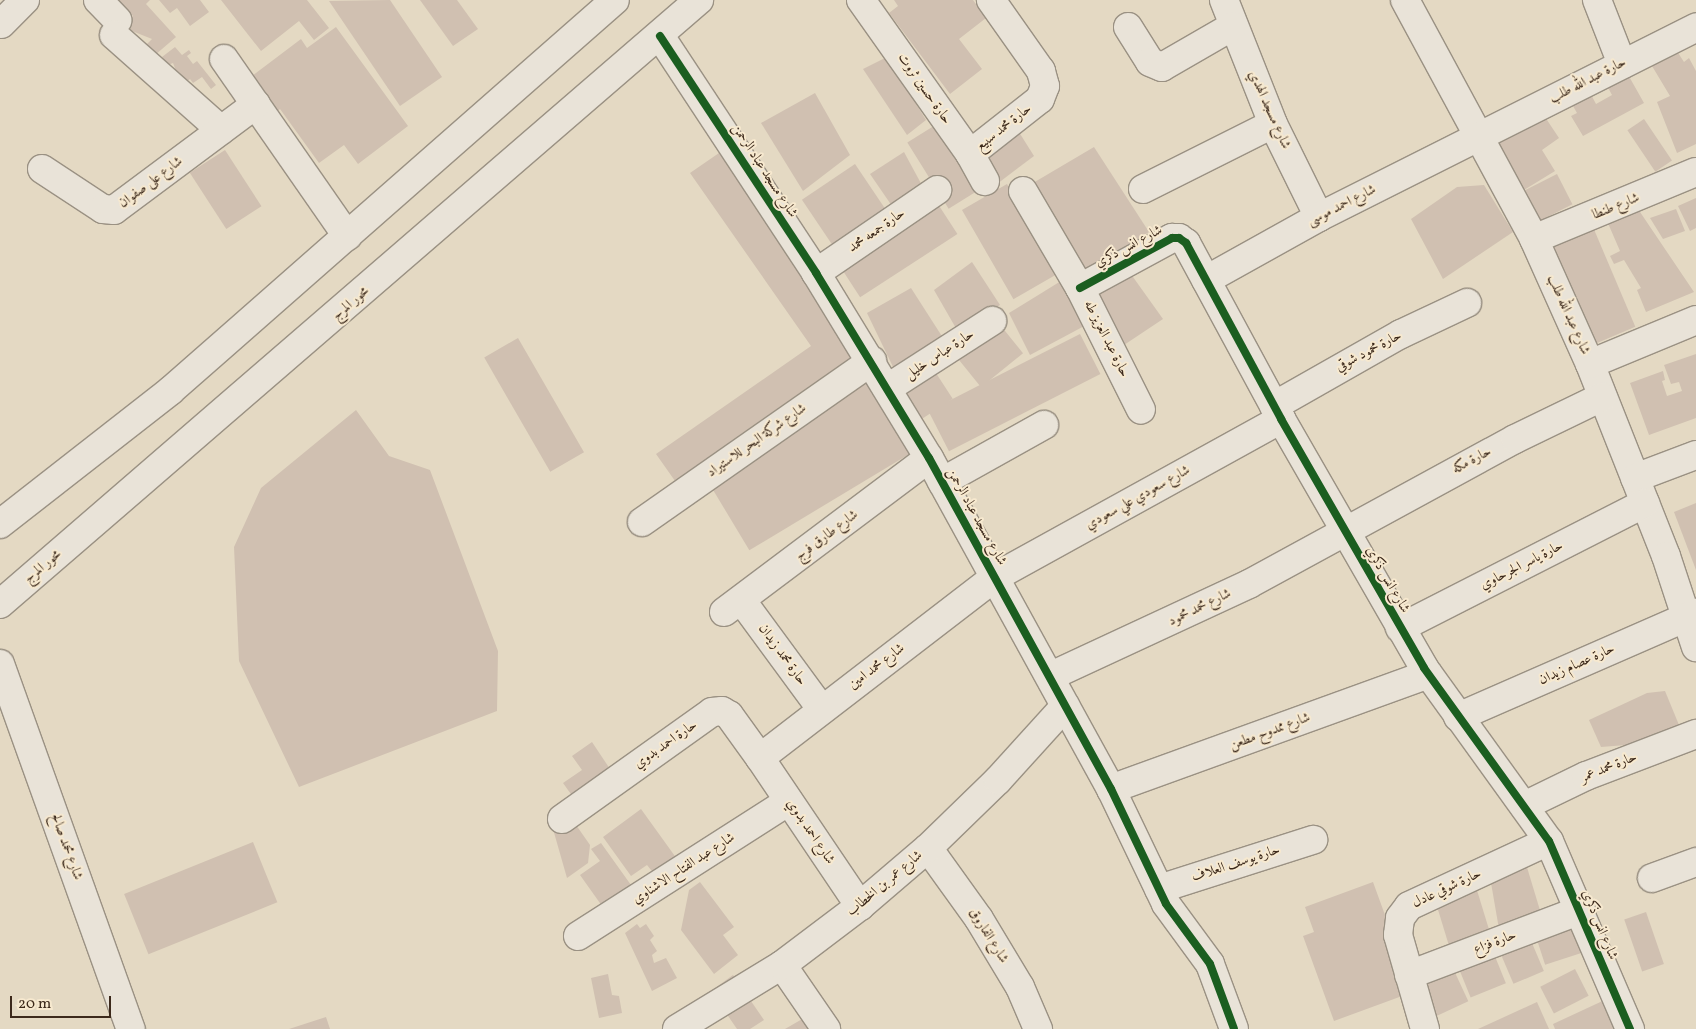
<!DOCTYPE html>
<meta charset="utf-8">
<style>
body{margin:0}
#map{position:relative;width:1696px;height:1029px;overflow:hidden;background:#e4d9c3;font-family:Vollkorn,Amiri,serif}
div>[style]{position:absolute}
[style*='--x']{left:calc(var(--x)*1px);top:calc(var(--y)*1px);width:calc(var(--w)*1px);rotate:calc(var(--a)*1deg)}
.building>*{inset:0;background:#d0c0b1;transform-origin:0 0}
.roads{filter:drop-shadow(1px 0 #9a9183) drop-shadow(-1px 0 #9a9183) drop-shadow(0 1px #9a9183) drop-shadow(0 -1px #9a9183)}
.street>*{height:28px;margin:-14px;padding:0 14px;transform-origin:14px;border-radius:14px;background:#e9e3d8}
.secondary>*{height:28px;margin:-14px;padding:0 14px;transform-origin:14px;border-radius:14px;background:#e9e3d8}
.cycleway>*{height:8px;margin:-4px;padding:0 4px;transform-origin:4px;border-radius:4px;background:#1b5e20}
span{translate:-50% -50%;white-space:nowrap;text-align:center;line-height:1.15;-webkit-text-stroke:4px #f7e9cf;paint-order:stroke}
.street-label{font-size:14px;color:#3c291b}
.scale{position:absolute;left:10px;top:996px;width:101px;height:22px;box-sizing:border-box;border:2px solid #3c291b;border-top:0;padding-left:6px;font-size:15px;line-height:18px;white-space:nowrap;color:#3c291b;-webkit-text-stroke:4px #f7e9cf;paint-order:stroke}
</style>
<div id="map">
<div class="building">
<div style="clip-path:polygon(115px 0,150px 0,146px 4px,176px 37px,155px 55px,146px 45px,152px 39px,132px 31px,125px 23px,133px 16px)"></div>
<div style="clip-path:polygon(159px 0,200px 0,209px 12px,190px 26px,177px 8px,170px 13px)"></div>
<div style="clip-path:polygon(221px 0,307px 0,329px 28px,314px 40px,299px 21px,261px 51px)"></div>
<div style="clip-path:polygon(390px 0,442px 77px,400px 106px,329px 1px)"></div>
<div style="clip-path:polygon(420px 0,457px 0,478px 29px,453px 46px)"></div>
<div style="clip-path:polygon(894px 0,973px 0,986px 18px,959px 39px,982px 69px,950px 94px,889px 13px,898px 6px)"></div>
<div style="clip-path:polygon(336px 27px,408px 126px,358px 164px,344px 145px,319px 163px,280px 109px,274px 114px,248px 79px,301px 39px,307px 48px)"></div>
<div style="clip-path:polygon(1671px 42px,1684px 62px,1689px 58px,1696px 71px,1696px 144px,1677px 153px,1657px 102px,1670px 96px,1646px 56px)"></div>
<div style="clip-path:polygon(175px 47px,182px 55px,189px 50px,191px 53px,187px 56px,193px 64px,197px 61px,216px 85px,211px 89px,202px 77px,193px 83px,190px 79px,184px 84px,180px 81px,173px 63px,168px 65px,162px 57px)"></div>
<div style="clip-path:polygon(887px 57px,926px 120px,907px 135px,863px 69px)"></div>
<div style="clip-path:polygon(1622px 64px,1644px 103px,1583px 136px,1571px 116px,1577px 113px,1569px 99px,1587px 87px,1596px 104px,1612px 95px,1604px 80px)"></div>
<div style="clip-path:polygon(815px 93px,850px 155px,803px 191px,761px 123px)"></div>
<div style="clip-path:polygon(1539px 108px,1559px 138px,1542px 150px,1555px 171px,1524px 190px,1488px 136px)"></div>
<div style="left:1644px;top:119px;width:50px;height:20px;rotate:56deg"></div>
<div style="left:937px;top:124px;width:78px;height:35px;rotate:58deg"></div>
<div style="clip-path:polygon(1017px 129px,1034px 156px,997px 184px,980px 154px)"></div>
<div style="clip-path:polygon(1094px 147px,1149px 232px,1080px 276px,1033px 183px)"></div>
<div style="left:225px;top:150px;width:67px;height:42px;rotate:57deg"></div>
<div style="clip-path:polygon(904px 152px,924px 189px,892px 206px,870px 174px)"></div>
<div style="clip-path:polygon(719px 153px,864px 360px,680px 488px,656px 454px,811px 346px,690px 173px)"></div>
<div style="left:855px;top:164px;width:59px;height:64px;rotate:56deg"></div>
<div style="left:1557px;top:174px;width:34px;height:38px;rotate:63deg"></div>
<div style="left:1007px;top:184px;width:103px;height:52px;rotate:60deg"></div>
<div style="clip-path:polygon(1484px 185px,1513px 232px,1443px 279px,1411px 219px,1457px 187px)"></div>
<div style="left:934px;top:198px;width:43px;height:116px;rotate:57deg"></div>
<div style="clip-path:polygon(1696px 198px,1696px 228px,1690px 231px,1678px 206px)"></div>
<div style="clip-path:polygon(1638px 209px,1694px 292px,1646px 312px,1637px 290px,1641px 288px,1624px 260px,1614px 264px,1610px 256px,1620px 251px,1607px 221px)"></div>
<div style="clip-path:polygon(1676px 209px,1685px 231px,1663px 239px,1650px 218px)"></div>
<div style="left:1590px;top:220px;width:116px;height:46px;rotate:67deg"></div>
<div style="clip-path:polygon(972px 262px,1000px 305px,957px 330px,934px 290px)"></div>
<div style="clip-path:polygon(1128px 270px,1163px 319px,1118px 349px,1091px 295px)"></div>
<div style="clip-path:polygon(1061px 281px,1088px 324px,1030px 355px,1009px 313px)"></div>
<div style="clip-path:polygon(911px 288px,945px 341px,895px 371px,867px 313px)"></div>
<div style="left:1001px;top:326px;width:35px;height:54px;rotate:51deg"></div>
<div style="left:1080px;top:334px;width:45px;height:170px;rotate:63deg"></div>
<div style="left:518px;top:338px;width:132px;height:39px;rotate:60deg"></div>
<div style="clip-path:polygon(1696px 354px,1696px 418px,1649px 435px,1630px 383px,1663px 371px,1665px 380px,1662px 381px,1667px 396px,1682px 391px,1679px 382px,1671px 384px,1664px 365px)"></div>
<div style="left:932px;top:367px;width:38px;height:41px;rotate:57deg"></div>
<div style="left:871px;top:378px;width:85px;height:193px;rotate:59deg"></div>
<div style="clip-path:polygon(356px 410px,389px 456px,430px 470px,498px 651px,497px 711px,299px 787px,239px 661px,234px 547px,261px 488px)"></div>
<div style="clip-path:polygon(1696px 503px,1696px 570px,1674px 512px)"></div>
<div style="clip-path:polygon(1665px 691px,1679px 725px,1626px 745px,1601px 747px,1589px 720px,1647px 693px)"></div>
<div style="clip-path:polygon(592px 742px,612px 772px,573px 797px,563px 783px,582px 770px,572px 756px)"></div>
<div style="clip-path:polygon(641px 809px,677px 859px,655px 875px,647px 865px,631px 876px,603px 837px)"></div>
<div style="clip-path:polygon(567px 812px,590px 845px,588px 863px,567px 878px,551px 822px)"></div>
<div style="left:253px;top:842px;width:65px;height:139px;rotate:68deg"></div>
<div style="clip-path:polygon(601px 843px,631px 885px,607px 913px,580px 875px,600px 861px,591px 849px)"></div>
<div style="clip-path:polygon(1526px 864px,1542px 917px,1499px 929px,1490px 877px)"></div>
<div style="clip-path:polygon(700px 882px,734px 927px,723px 935px,738px 955px,714px 974px,681px 930px,689px 890px)"></div>
<div style="clip-path:polygon(1373px 882px,1413px 992px,1334px 1021px,1303px 936px,1314px 932px,1305px 907px)"></div>
<div style="left:1476px;top:887px;width:51px;height:43px;rotate:73deg"></div>
<div style="left:1646px;top:912px;width:55px;height:23px;rotate:71deg"></div>
<div style="left:1579px;top:917px;width:35px;height:47px;rotate:72deg"></div>
<div style="clip-path:polygon(637px 924px,640px 928px,646px 924px,654px 936px,650px 940px,657px 951px,652px 955px,654px 963px,666px 958px,677px 978px,652px 991px,625px 933px)"></div>
<div style="left:1529px;top:936px;width:38px;height:33px;rotate:67deg"></div>
<div style="left:1492px;top:949px;width:37px;height:38px;rotate:68deg"></div>
<div style="left:1451px;top:964px;width:41px;height:38px;rotate:65deg"></div>
<div style="left:1575px;top:969px;width:30px;height:39px;rotate:63deg"></div>
<div style="clip-path:polygon(608px 974px,612px 995px,619px 996px,622px 1013px,599px 1018px,591px 978px)"></div>
<div style="clip-path:polygon(733px 975px,764px 1020px,750px 1029px,737px 1029px,711px 991px)"></div>
<div style="clip-path:polygon(1609px 998px,1621px 1029px,1555px 1029px,1553px 1024px)"></div>
<div style="clip-path:polygon(1537px 1002px,1549px 1029px,1478px 1029px)"></div>
<div style="clip-path:polygon(816px 1011px,826px 1029px,785px 1029px)"></div>
<div style="clip-path:polygon(326px 1017px,330px 1029px,289px 1029px)"></div>
</div>
<div class="roads">
<div class="street">
<div style="--x:98;--y:0;--w:28;--a:46"></div>
<div style="--x:861;--y:0;--w:189;--a:54.7"></div>
<div style="--x:970;--y:154;--w:31;--a:61"></div>
<div style="--x:1224;--y:0;--w:133;--a:68.4"></div>
<div style="--x:1273;--y:124;--w:104;--a:63.7"></div>
<div style="--x:1405;--y:0;--w:272;--a:61.6"></div>
<div style="--x:1534;--y:239;--w:137;--a:65.9"></div>
<div style="--x:1590;--y:364;--w:206;--a:68.4"></div>
<div style="--x:1666;--y:556;--w:96;--a:71.8"></div>
<div style="--x:1597;--y:0;--w:69;--a:68.7"></div>
<div style="--x:1;--y:24;--w:34;--a:-45"></div>
<div style="--x:1128;--y:27;--w:41;--a:57.8"></div>
<div style="--x:1150;--y:62;--w:13;--a:23"></div>
<div style="--x:1162;--y:67;--w:82;--a:-30"></div>
<div style="--x:114;--y:35;--w:143;--a:41.6"></div>
<div style="--x:660;--y:36;--w:284;--a:56.6"></div>
<div style="--x:816;--y:273;--w:217;--a:58.6"></div>
<div style="--x:929;--y:458;--w:378;--a:61.2"></div>
<div style="--x:1111;--y:789;--w:127;--a:64.4"></div>
<div style="--x:1166;--y:904;--w:74;--a:53.7"></div>
<div style="--x:1210;--y:964;--w:69;--a:69.7"></div>
<div style="--x:224;--y:59;--w:216;--a:55.2"></div>
<div style="--x:970;--y:154;--w:89;--a:-38.2"></div>
<div style="--x:1040;--y:99;--w:14;--a:-69"></div>
<div style="--x:1045;--y:86;--w:16;--a:-105"></div>
<div style="--x:1041;--y:71;--w:87;--a:-125.2"></div>
<div style="--x:42;--y:169;--w:73;--a:33.3"></div>
<div style="--x:103;--y:209;--w:11;--a:5"></div>
<div style="--x:114;--y:210;--w:177;--a:-36.7"></div>
<div style="--x:1143;--y:189;--w:145;--a:-26.6"></div>
<div style="--x:1023;--y:191;--w:113;--a:59.6"></div>
<div style="--x:1080;--y:288;--w:136;--a:63.4"></div>
<div style="--x:1534;--y:239;--w:175;--a:-22.5"></div>
<div style="--x:816;--y:273;--w:147;--a:-34.4"></div>
<div style="--x:1206;--y:280;--w:129;--a:-29.1"></div>
<div style="--x:1319;--y:217;--w:422;--a:-26.7"></div>
<div style="--x:1080;--y:288;--w:105;--a:-28.5"></div>
<div style="--x:1172;--y:238;--w:7;--a:0"></div>
<div style="--x:1179;--y:238;--w:9;--a:36"></div>
<div style="--x:1186;--y:243;--w:200;--a:61.6"></div>
<div style="--x:1281;--y:419;--w:287;--a:60.1"></div>
<div style="--x:1424;--y:668;--w:213;--a:54.2"></div>
<div style="--x:1549;--y:841;--w:205;--a:66.7"></div>
<div style="--x:1590;--y:364;--w:115;--a:-22.5"></div>
<div style="--x:888;--y:388;--w:124;--a:-32.8"></div>
<div style="--x:1274;--y:406;--w:146;--a:-29.6"></div>
<div style="--x:1401;--y:334;--w:73;--a:-25.2"></div>
<div style="--x:1635;--y:478;--w:65;--a:-20.7"></div>
<div style="--x:942;--y:482;--w:117;--a:-29.2"></div>
<div style="--x:642;--y:522;--w:281;--a:-35"></div>
<div style="--x:742;--y:601;--w:135;--a:53.7"></div>
<div style="--x:724;--y:612;--w:256;--a:-36.9"></div>
<div style="--x:1400;--y:628;--w:275;--a:-27"></div>
<div style="--x:0;--y:664;--w:388;--a:70.3"></div>
<div style="--x:1051;--y:676;--w:218;--a:-24.9"></div>
<div style="--x:1249;--y:584;--w:303;--a:-28.6"></div>
<div style="--x:1515;--y:439;--w:97;--a:-25.8"></div>
<div style="--x:1458;--y:717;--w:260;--a:-23.6"></div>
<div style="--x:760;--y:758;--w:297;--a:-37.6"></div>
<div style="--x:995;--y:577;--w:327;--a:-28.9"></div>
<div style="--x:1111;--y:789;--w:337;--a:-19.9"></div>
<div style="--x:1524;--y:806;--w:69;--a:-25.8"></div>
<div style="--x:1586;--y:776;--w:118;--a:-20.9"></div>
<div style="--x:562;--y:819;--w:184;--a:-35.5"></div>
<div style="--x:712;--y:712;--w:10;--a:-6"></div>
<div style="--x:722;--y:711;--w:8;--a:30"></div>
<div style="--x:729;--y:715;--w:53;--a:54.2"></div>
<div style="--x:760;--y:758;--w:179;--a:56"></div>
<div style="--x:928;--y:848;--w:87;--a:54.3"></div>
<div style="--x:979;--y:919;--w:79;--a:58.9"></div>
<div style="--x:1020;--y:987;--w:46;--a:66.8"></div>
<div style="--x:1652;--y:878;--w:47;--a:-20"></div>
<div style="--x:1159;--y:889;--w:162;--a:-17.7"></div>
<div style="--x:578;--y:936;--w:250;--a:-32.6"></div>
<div style="--x:782;--y:965;--w:78;--a:55.5"></div>
<div style="--x:1409;--y:975;--w:184;--a:-20.7"></div>
<div style="--x:677;--y:1029;--w:123;--a:-31.4"></div>
<div style="--x:782;--y:965;--w:98;--a:-37.1"></div>
<div style="--x:860;--y:906;--w:89;--a:-40.5"></div>
<div style="--x:928;--y:848;--w:98;--a:-44.2"></div>
<div style="--x:998;--y:780;--w:100;--a:-47.8"></div>
<div style="--x:1425;--y:1029;--w:98;--a:-106"></div>
<div style="--x:1398;--y:935;--w:17;--a:-83"></div>
<div style="--x:1400;--y:918;--w:15;--a:-53"></div>
<div style="--x:1409;--y:906;--w:154;--a:-24.9"></div>
</div>
<div class="secondary">
<div style="--x:0;--y:524;--w:216;--a:-38"></div>
<div style="--x:170;--y:391;--w:592;--a:-41.3"></div>
<div style="--x:0;--y:604;--w:924;--a:-40.83"></div>
</div>
</div>
<div class="cycleway">
<div style="--x:660;--y:36;--w:284;--a:56.6"></div>
<div style="--x:816;--y:273;--w:217;--a:58.6"></div>
<div style="--x:929;--y:458;--w:378;--a:61.2"></div>
<div style="--x:1111;--y:789;--w:127;--a:64.4"></div>
<div style="--x:1166;--y:904;--w:74;--a:53.7"></div>
<div style="--x:1210;--y:964;--w:69;--a:69.7"></div>
<div style="--x:1080;--y:288;--w:105;--a:-28.5"></div>
<div style="--x:1172;--y:238;--w:7;--a:0"></div>
<div style="--x:1179;--y:238;--w:9;--a:36"></div>
<div style="--x:1186;--y:243;--w:200;--a:61.6"></div>
<div style="--x:1281;--y:419;--w:287;--a:60.1"></div>
<div style="--x:1424;--y:668;--w:213;--a:54.2"></div>
<div style="--x:1549;--y:841;--w:205;--a:66.7"></div>
</div>
<div class="street-label">
<span style="left:1588px;top:81px;rotate:-27deg">حارة عبد الله طلب</span>
<span style="left:924px;top:89px;rotate:55deg">حارة حسين ثروت</span>
<span style="left:1269px;top:110px;rotate:66deg">شارع مسجد الهدي</span>
<span style="left:1004px;top:128px;rotate:-38deg">حارة محمد سبيع</span>
<span style="left:764px;top:171px;rotate:57deg">شارع مسجد عباد الرحمن</span>
<span style="left:151px;top:183px;rotate:-37deg">شارع على صفوان</span>
<span style="left:1342px;top:206px;rotate:-27deg">شارع احمد موسى</span>
<span style="left:1616px;top:207px;rotate:-22deg">شارع طنطا</span>
<span style="left:877px;top:231px;rotate:-35deg">حارة جمعه محمد</span>
<span style="left:1129px;top:247px;rotate:-28deg">شارع انس ذكري</span>
<span style="left:351px;top:304px;rotate:-41deg">محور المرج</span>
<span style="left:1568px;top:315px;rotate:66deg">شارع عبد الله طلب</span>
<span style="left:1106px;top:339px;rotate:63deg">حارة عبد العزيز طه</span>
<span style="left:1369px;top:352px;rotate:-28deg">حارة محمود شوقي</span>
<span style="left:940px;top:355px;rotate:-33deg">حارة عباس خليل</span>
<span style="left:757px;top:441px;rotate:-35deg">شارع شركة البحر للاستيراد</span>
<span style="left:1472px;top:461px;rotate:-28deg">حارة مكه</span>
<span style="left:1138px;top:498px;rotate:-29deg">شارع سعودي علي سعودي</span>
<span style="left:976px;top:517px;rotate:61deg">شارع مسجد عباد الرحمن</span>
<span style="left:827px;top:536px;rotate:-37deg">شارع طارق فرج</span>
<span style="left:1522px;top:566px;rotate:-27deg">حارة ياسر الجرحاوي</span>
<span style="left:43px;top:567px;rotate:-40deg">محور المرج</span>
<span style="left:1387px;top:580px;rotate:60deg">شارع انس ذكري</span>
<span style="left:1200px;top:608px;rotate:-26deg">شارع محمد محمود</span>
<span style="left:782px;top:655px;rotate:54deg">حارة محمد زيدان</span>
<span style="left:1577px;top:665px;rotate:-24deg">حارة عصام زيدان</span>
<span style="left:877px;top:667px;rotate:-37deg">شارع محمد امين</span>
<span style="left:1270px;top:732px;rotate:-20deg">شارع ممدوح مطعن</span>
<span style="left:666px;top:745px;rotate:-35deg">حارة احمد بدوي</span>
<span style="left:1609px;top:768px;rotate:-22deg">حارة محمد عمر</span>
<span style="left:810px;top:832px;rotate:56deg">شارع احمد بدوي</span>
<span style="left:66px;top:847px;rotate:70deg">شارع محمد صالح</span>
<span style="left:1236px;top:864px;rotate:-18deg">حارة يوسف العلاف</span>
<span style="left:684px;top:869px;rotate:-33deg">شارع عبد الفتاح الاشناوي</span>
<span style="left:885px;top:884px;rotate:-40deg">شارع عمر بن الخطاب</span>
<span style="left:1447px;top:889px;rotate:-25deg">حارة شوقي عادل</span>
<span style="left:1599px;top:925px;rotate:68deg">شارع انس ذكري</span>
<span style="left:988px;top:936px;rotate:58deg">شارع الفاروق</span>
<span style="left:1495px;top:943px;rotate:-21deg">حارة فزاع</span>
</div>
<div class="scale">20 m</div>
</div>
